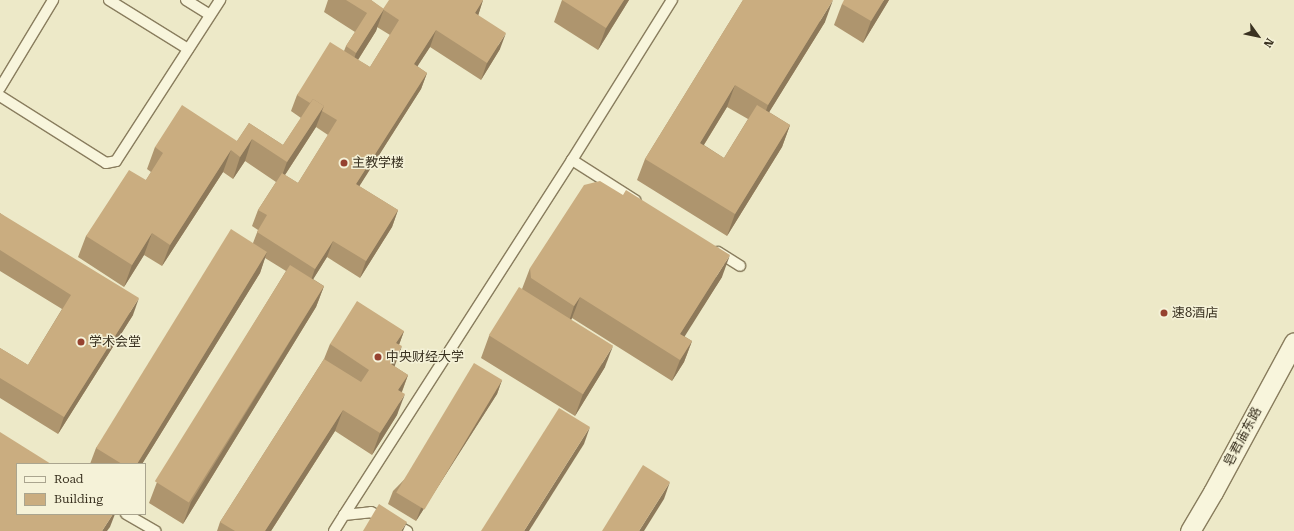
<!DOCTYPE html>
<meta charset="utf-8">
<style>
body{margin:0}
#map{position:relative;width:1294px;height:531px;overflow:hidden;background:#ede9c8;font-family:"Roboto Serif","Noto Sans SC",serif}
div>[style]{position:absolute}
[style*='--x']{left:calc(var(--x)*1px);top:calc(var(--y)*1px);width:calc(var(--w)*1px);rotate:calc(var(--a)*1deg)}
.roads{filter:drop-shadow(1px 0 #897d5e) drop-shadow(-1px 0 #897d5e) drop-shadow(0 1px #897d5e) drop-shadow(0 -1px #897d5e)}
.lane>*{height:10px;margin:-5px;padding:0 5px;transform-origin:5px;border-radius:5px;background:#f8f5dc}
.street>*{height:19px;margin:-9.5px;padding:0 9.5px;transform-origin:9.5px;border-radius:9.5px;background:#f8f5dc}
.wall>*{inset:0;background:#ae956e}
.shaded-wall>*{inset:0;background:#8d795a}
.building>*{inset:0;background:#caad80;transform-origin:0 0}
.dots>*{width:11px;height:11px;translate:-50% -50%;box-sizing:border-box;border:2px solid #f5f2d8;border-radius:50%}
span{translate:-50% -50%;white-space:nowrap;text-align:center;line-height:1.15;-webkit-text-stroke:3px #f5f2d8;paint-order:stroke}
.poi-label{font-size:13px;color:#3a3221}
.left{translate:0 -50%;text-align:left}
.street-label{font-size:13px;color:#3a3221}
.legend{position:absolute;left:16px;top:463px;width:130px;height:52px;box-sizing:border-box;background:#f5f2d8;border:1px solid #aaa58f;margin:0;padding:5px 7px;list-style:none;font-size:12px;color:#3a3221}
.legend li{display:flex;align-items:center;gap:8px;height:20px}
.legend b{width:20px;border:1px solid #aaa58f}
.north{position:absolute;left:1238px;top:16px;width:40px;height:40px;-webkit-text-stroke:3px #f5f2d8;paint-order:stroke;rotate:123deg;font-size:11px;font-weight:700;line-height:16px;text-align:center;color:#3a3221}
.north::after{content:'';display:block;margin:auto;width:14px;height:18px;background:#3a3221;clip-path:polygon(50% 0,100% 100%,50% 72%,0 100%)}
</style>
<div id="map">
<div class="roads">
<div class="lane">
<div style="--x:109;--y:0;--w:93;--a:31.8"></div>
<div style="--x:186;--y:0;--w:28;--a:32"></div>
<div style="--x:0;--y:88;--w:103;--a:-58.9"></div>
<div style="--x:0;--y:96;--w:125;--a:32.3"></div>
<div style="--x:106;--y:163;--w:10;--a:-11"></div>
<div style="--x:116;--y:161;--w:192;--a:-57.1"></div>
<div style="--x:572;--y:160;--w:75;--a:32.4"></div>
<div style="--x:718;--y:252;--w:26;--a:32"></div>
<div style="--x:126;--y:514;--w:34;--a:30"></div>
<div style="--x:344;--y:515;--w:422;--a:-57.3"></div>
<div style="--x:572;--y:160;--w:189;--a:-58"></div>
<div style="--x:334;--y:531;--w:19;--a:-58"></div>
<div style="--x:344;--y:515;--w:27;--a:-6"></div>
<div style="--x:371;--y:512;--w:41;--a:27.8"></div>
</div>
<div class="street">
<div style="--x:1190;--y:531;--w:45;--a:-59.5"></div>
<div style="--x:1213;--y:492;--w:170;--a:-61.6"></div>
</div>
</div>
<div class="wall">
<div style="clip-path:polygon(evenodd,328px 0,371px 0,383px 9px,483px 0,478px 15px,500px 49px,481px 80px,430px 47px,417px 66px,427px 73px,421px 89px,359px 186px,398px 210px,392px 227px,360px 278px,327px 257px,313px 279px,324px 286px,316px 307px,183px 524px,149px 503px,157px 482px,286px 271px,265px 258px,260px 273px,142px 464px,90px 464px,96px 448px,253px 243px,258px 230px,252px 226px,258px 210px,276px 182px,245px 161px,233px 179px,223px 172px,162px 266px,144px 255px,124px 287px,78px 257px,86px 236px,146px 180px,151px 172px,147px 169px,155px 147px,237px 141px,249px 123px,283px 145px,301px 118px,291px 111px,297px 95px,344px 51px,346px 46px,355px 32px,324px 12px,328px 0,377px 27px,390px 35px,370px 67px,358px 60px,376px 31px,377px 27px,328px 0,316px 127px,328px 135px,298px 183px,285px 175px,316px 127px)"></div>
<div style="clip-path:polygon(562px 0,629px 0,598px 50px,554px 22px)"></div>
<div style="clip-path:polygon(evenodd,743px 0,825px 22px,769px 112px,790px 125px,782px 147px,727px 236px,637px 180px,645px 159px,743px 0,727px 107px,748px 119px,724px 158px,704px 145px,727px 107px)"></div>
<div style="clip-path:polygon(889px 0,863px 43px,834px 25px,842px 4px)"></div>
<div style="clip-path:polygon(0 213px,133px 315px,58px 434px,0 398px,0 348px,28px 365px,62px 309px,0 271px)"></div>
<div style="clip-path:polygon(530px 268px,722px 277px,684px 336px,692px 341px,684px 362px,672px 381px,572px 318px,571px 320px,605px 367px,575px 416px,481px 358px,489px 336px,522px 289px)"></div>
<div style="clip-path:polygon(404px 331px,399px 345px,394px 366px,408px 375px,402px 392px,397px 415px,372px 455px,335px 431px,271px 531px,217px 531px,220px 522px,324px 359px,330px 344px)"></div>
<div style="clip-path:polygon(502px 380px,497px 394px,416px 521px,388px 504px,393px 491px)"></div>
</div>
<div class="shaded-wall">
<div style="clip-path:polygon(483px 0,478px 16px,475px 13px)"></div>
<div style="clip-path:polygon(624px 0,629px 0,598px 50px,606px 28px)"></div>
<div style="clip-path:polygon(833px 0,825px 22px,760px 127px,768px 105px)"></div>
<div style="clip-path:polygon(884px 0,889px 0,863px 43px,871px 21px)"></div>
<div style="clip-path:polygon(384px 9px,376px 31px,349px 74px,356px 53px)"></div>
<div style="clip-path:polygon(436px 30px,430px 47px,408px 81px,414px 64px)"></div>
<div style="clip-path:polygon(506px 33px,500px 49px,481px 80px,487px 63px)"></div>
<div style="clip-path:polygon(427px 73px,421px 89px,350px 201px,356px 184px)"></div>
<div style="clip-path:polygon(735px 85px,727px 107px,692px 164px,700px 143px)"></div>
<div style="clip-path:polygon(324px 106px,316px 127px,279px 184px,287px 162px)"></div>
<div style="clip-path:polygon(790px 125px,782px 147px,727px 236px,735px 214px)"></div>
<div style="clip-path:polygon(252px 139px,245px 161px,233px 179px,240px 157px)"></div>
<div style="clip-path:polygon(231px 150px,223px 172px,162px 266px,170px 245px)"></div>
<div style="clip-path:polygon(398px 210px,392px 227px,360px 278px,366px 261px)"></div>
<div style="clip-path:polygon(152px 233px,144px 255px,124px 287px,132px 265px)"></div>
<div style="clip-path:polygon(333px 241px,327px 257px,309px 286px,315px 269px)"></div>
<div style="clip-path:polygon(267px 252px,260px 273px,142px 464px,137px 464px)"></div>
<div style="clip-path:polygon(730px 255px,722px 277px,673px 355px,680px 334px)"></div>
<div style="clip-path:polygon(324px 286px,316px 307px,183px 524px,191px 502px)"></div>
<div style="clip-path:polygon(580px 297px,572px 318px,567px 328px,574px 306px)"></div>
<div style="clip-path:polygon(139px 298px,133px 315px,58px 434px,64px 417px)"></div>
<div style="clip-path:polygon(404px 331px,396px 353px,396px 343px)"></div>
<div style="clip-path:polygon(692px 341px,684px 362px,672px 381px,680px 360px)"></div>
<div style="clip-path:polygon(402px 346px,394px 368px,391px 364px)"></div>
<div style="clip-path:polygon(613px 346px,605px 367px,575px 416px,583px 394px)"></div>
<div style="clip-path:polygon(408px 375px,400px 396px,398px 390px)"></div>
<div style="clip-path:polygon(502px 380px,497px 394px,416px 521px,421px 508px)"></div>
<div style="clip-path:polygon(405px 394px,397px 415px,372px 455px,380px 433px)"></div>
<div style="clip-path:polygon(343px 410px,335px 431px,271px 531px,265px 531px)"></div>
<div style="clip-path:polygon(590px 427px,584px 444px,529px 531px,524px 531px)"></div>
<div style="clip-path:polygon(670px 482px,664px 499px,644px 531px,639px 531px)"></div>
<div style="clip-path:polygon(113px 514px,115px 514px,110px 527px,107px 531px,102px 531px)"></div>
<div style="clip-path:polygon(407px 522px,403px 531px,401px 531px)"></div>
</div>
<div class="building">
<div style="clip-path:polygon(346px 0,371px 0,384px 9px,356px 53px,346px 46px,367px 13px)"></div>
<div style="clip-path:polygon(389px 0,483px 0,475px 13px,506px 33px,487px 63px,436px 30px,414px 64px,427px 73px,356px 184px,398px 210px,366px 261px,333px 241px,315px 269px,257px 232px,267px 215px,258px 210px,282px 173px,298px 183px,337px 120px,322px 111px,324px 106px,313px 99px,310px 103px,297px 95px,330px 42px,370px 67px,399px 20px,384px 10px,384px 9px,383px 9px)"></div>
<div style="clip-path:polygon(562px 0,624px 0,606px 28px)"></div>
<div style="clip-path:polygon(743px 0,833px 0,768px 105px,735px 85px,700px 143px,724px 158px,757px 105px,790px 125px,735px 214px,645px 159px)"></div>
<div style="clip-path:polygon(844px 0,884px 0,871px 21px,842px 4px)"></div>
<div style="clip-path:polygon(313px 99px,324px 106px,287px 162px,252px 139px,240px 157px,231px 150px,170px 245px,152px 233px,132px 265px,86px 236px,129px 170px,146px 180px,163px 153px,155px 147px,182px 105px,237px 141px,249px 123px,283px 145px)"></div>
<div style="clip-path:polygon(600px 181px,623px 195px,626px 190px,730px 255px,680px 334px,692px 341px,680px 360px,580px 297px,574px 306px,531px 278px,530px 268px,584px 185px)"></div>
<div style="clip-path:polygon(0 213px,139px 298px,64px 417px,0 378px,0 348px,28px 365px,71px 295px,0 250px)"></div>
<div style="clip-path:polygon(231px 229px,267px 252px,137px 464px,122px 464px,96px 448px)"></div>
<div style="left:290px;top:265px;width:40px;height:255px;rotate:32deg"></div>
<div style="left:519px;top:287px;width:111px;height:57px;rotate:32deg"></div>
<div style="clip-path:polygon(357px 301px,404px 331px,396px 343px,402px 346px,391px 364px,408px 375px,398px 390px,405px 394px,380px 433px,343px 410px,265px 531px,235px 531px,220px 522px,324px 359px,361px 382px,369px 370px,330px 344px)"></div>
<div style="left:474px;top:363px;width:33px;height:151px;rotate:31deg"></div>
<div style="clip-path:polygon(559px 408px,590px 427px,524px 531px,481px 531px)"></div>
<div style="clip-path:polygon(0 432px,51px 464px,17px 464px,17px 514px,113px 514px,102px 531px,0 531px)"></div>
<div style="clip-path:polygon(643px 465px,670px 482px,639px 531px,602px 531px)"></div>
<div style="clip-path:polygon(379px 504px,407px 522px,401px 531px,363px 531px)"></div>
</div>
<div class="dots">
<div style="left:344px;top:163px;background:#964230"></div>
<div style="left:1164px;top:313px;background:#964230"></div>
<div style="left:81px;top:342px;background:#964230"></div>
<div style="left:378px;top:357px;background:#964230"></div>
</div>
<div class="poi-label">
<span class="left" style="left:352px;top:163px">主教学楼</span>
<span class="left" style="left:1172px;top:313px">速8酒店</span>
<span class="left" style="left:89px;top:342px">学术会堂</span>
<span class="left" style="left:386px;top:357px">中央财经大学</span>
</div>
<div class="street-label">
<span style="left:1243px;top:437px;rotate:-62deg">皂君庙东路</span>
</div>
<ul class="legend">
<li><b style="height:5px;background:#f8f5dc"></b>Road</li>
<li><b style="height:11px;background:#caad80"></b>Building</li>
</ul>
<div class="north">N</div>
</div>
